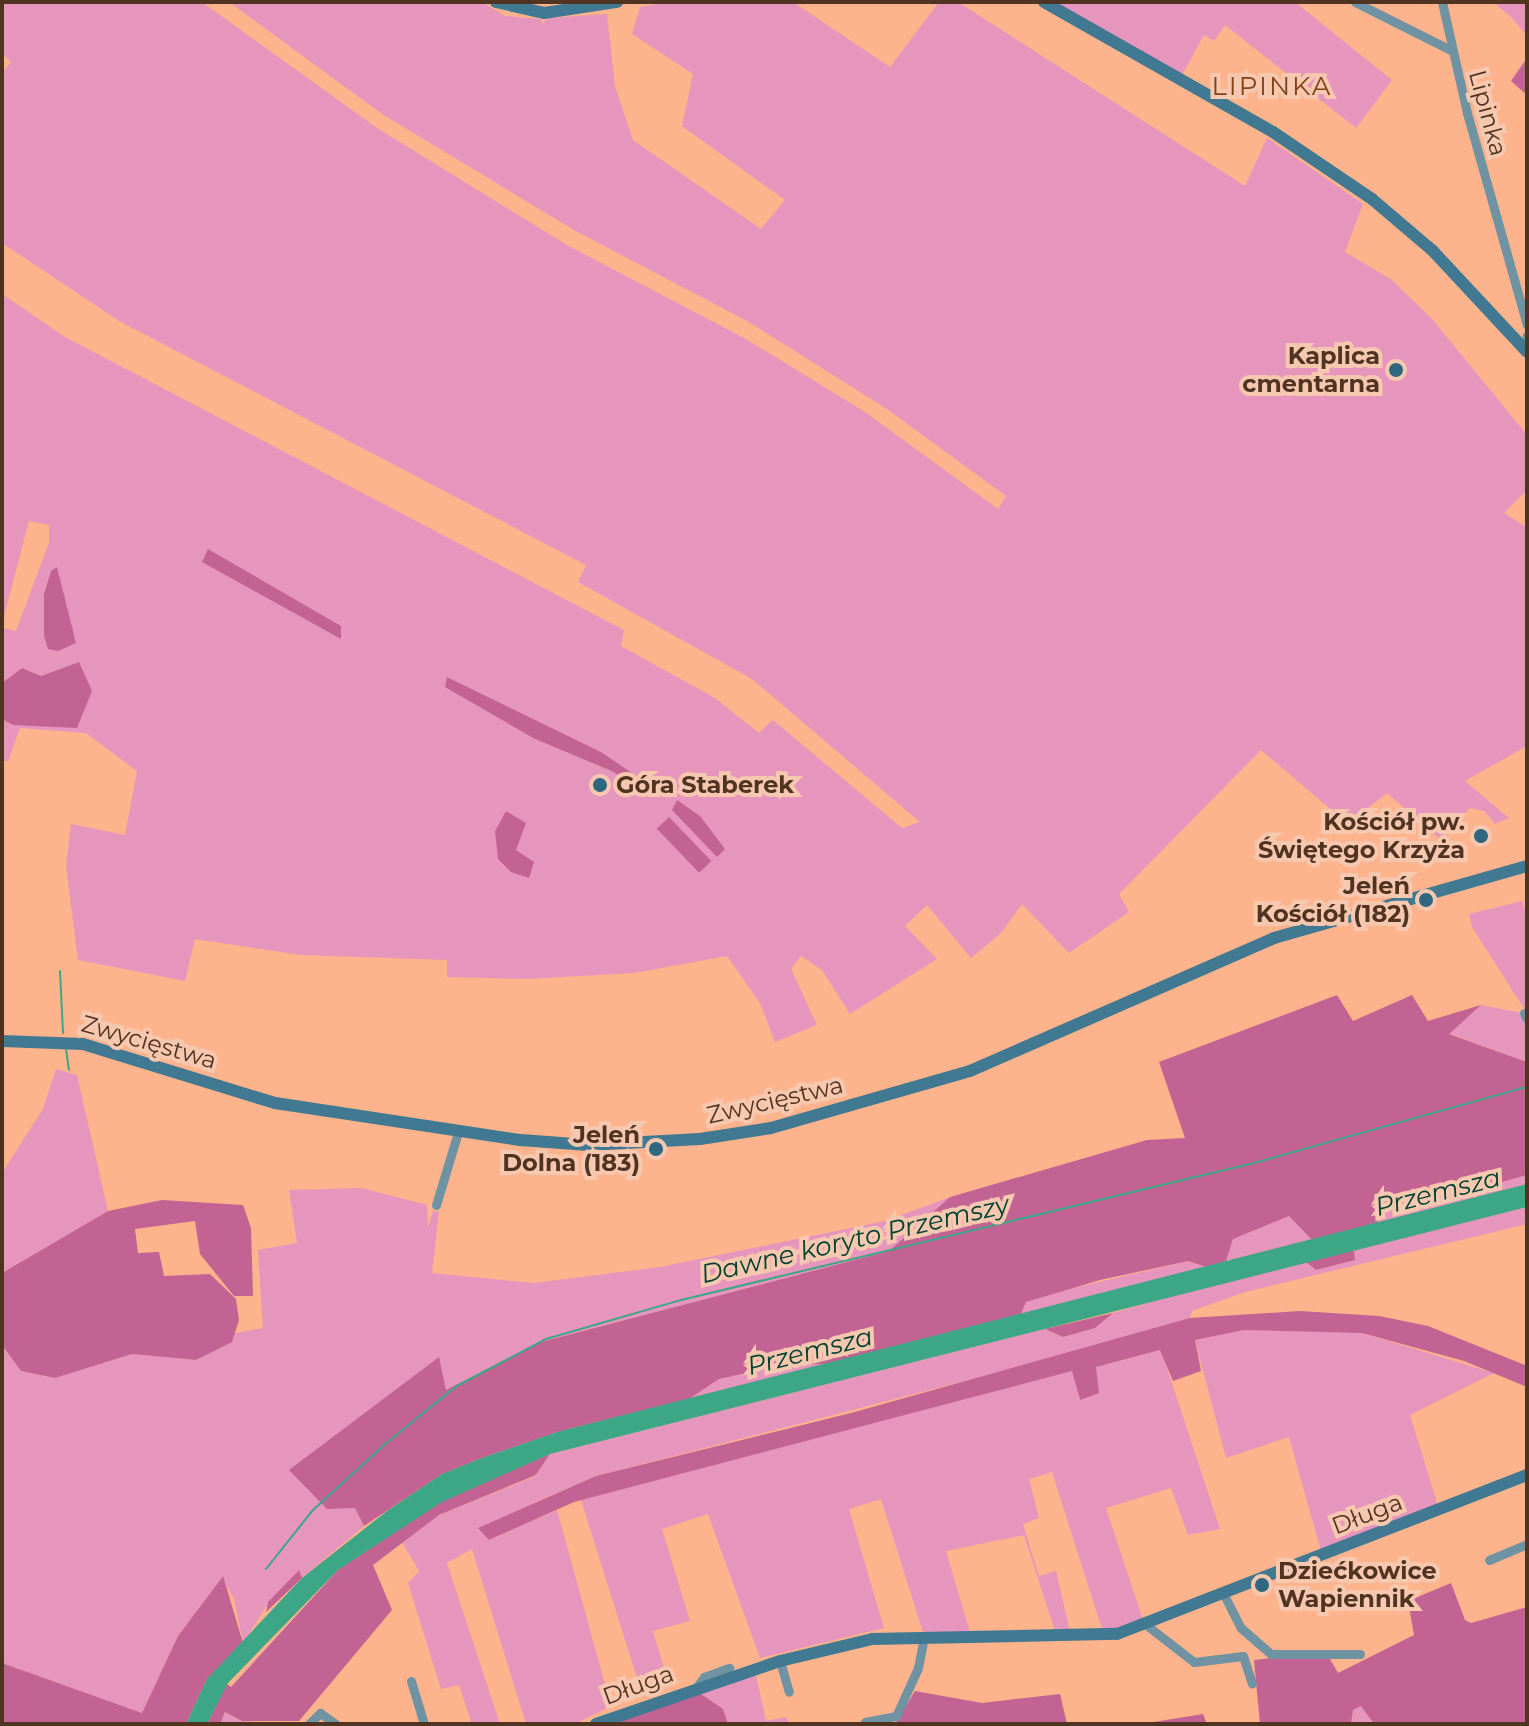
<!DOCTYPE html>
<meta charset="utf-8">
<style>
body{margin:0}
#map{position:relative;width:1529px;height:1726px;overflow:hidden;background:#fdb38b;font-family:Montserrat,sans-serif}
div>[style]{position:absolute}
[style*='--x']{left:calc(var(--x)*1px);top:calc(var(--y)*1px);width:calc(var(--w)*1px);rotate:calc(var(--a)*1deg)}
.green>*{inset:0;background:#e695bc}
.forest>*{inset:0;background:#c36394;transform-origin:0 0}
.water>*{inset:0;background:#3da686}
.stream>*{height:2px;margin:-1px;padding:0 1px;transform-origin:1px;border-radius:1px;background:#3da686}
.street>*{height:9px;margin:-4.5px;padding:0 4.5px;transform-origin:4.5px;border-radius:4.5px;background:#7093a4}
.secondary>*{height:12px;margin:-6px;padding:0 6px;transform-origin:6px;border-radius:6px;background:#427992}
.dots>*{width:22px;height:22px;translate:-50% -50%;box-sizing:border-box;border:4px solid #f6c8b0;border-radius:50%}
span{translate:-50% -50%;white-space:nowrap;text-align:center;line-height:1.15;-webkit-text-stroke:8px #f6c8b0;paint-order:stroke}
.street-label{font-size:24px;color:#513322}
.poi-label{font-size:24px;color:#513322;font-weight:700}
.right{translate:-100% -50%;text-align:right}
.left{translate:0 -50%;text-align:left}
.neighbourhood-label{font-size:26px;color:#82421a;letter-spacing:2px}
.water-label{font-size:26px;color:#014131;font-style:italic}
.frame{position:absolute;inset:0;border:4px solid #513322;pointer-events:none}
</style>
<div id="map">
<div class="green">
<div style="clip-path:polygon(evenodd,2px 2px,202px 2px,377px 128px,567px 245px,746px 339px,865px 412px,998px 509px,1006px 496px,887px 409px,749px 322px,574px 230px,382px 114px,229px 2px,482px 2px,505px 16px,541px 19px,542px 24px,549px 18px,607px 14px,615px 86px,633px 140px,761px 229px,785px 200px,682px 126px,693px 74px,632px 34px,640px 7px,669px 2px,793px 2px,890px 67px,939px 2px,958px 2px,1245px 186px,1267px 138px,1363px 204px,1345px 252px,1392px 280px,1433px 320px,1527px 435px,1527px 490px,1504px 513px,1527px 527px,1527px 746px,1465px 781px,1509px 818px,1495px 824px,1484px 811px,1470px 808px,1440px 839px,1387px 793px,1348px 824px,1261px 750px,1119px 894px,1129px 912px,1069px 953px,1022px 904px,1001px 933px,971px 958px,927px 905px,905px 926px,937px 959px,850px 1014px,822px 970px,801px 956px,791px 969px,817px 1025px,775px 1042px,760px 1003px,727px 956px,634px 973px,526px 979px,447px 977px,447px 960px,301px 955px,195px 939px,185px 981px,78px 960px,66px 866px,71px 824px,125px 835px,137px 771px,86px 733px,20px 728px,8px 761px,2px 761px,2px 719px,13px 725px,79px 662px,41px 676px,22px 668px,2px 683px,2px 628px,16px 631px,49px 543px,49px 525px,29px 521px,2px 624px,2px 294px,65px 337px,624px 630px,621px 646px,715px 698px,759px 733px,773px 720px,902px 828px,920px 822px,752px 679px,578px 582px,586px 565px,119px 321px,2px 243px,2px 73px,11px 62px,2px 53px,2px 2px,57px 568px,66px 619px,75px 643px,44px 636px,57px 568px,2px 2px,447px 677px,601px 752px,631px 785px,614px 772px,535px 739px,473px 701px,447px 677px,2px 2px,677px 800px,700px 816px,724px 850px,672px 810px,677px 800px,2px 2px,506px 811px,525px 823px,516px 850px,524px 859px,495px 831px,506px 811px)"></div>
<div style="clip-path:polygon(1054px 2px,1295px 2px,1392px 80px,1356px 128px,1225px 25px,1214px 41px,1204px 35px,1182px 75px)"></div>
<div style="clip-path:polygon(1493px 2px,1527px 2px,1527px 36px,1511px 17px)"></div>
<div style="clip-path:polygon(1522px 901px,1527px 917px,1527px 1013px,1472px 927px,1469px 914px)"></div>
<div style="clip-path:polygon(1481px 1005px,1527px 1014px,1527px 1062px,1448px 1033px)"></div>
<div style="clip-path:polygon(56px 1069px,77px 1075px,108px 1211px,2px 1273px,2px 1173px,43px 1109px)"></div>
<div style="clip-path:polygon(1527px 1175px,1527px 1184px,1377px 1224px,1380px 1205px,1430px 1192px,1463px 1193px)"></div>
<div style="clip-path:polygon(362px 1188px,427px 1205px,428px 1228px,433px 1211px,439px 1212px,432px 1273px,534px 1283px,660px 1267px,885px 1221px,950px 1197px,889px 1251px,542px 1342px,445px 1391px,438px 1357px,355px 1508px,364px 1526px,302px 1578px,298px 1571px,269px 1602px,243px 1643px,234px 1599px,222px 1577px,178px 1636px,142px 1713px,2px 1663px,2px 1345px,21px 1371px,55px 1378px,132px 1354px,196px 1360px,232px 1342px,235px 1333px,263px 1328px,258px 1250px,297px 1243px,289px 1190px)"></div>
<div style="clip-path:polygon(1527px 1207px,1527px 1224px,1245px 1292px,1192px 1311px,1190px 1318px,1081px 1351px,596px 1476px,531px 1504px,489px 1540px,557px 1510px,611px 1706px,575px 1724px,526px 1724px,472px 1549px,447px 1563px,500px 1724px,472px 1724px,459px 1685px,441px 1689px,408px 1583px,419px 1571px,402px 1542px,439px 1515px,536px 1476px,550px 1454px,1045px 1329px,1063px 1337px,1095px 1328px,1113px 1313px,1190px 1291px,1306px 1262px,1316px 1270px,1355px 1260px,1354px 1250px)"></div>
<div style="clip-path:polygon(1289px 1216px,1312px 1240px,1226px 1261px,1233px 1239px)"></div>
<div style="clip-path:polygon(1188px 1261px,1206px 1267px,1021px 1314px,1026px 1302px,1048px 1294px)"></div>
<div style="clip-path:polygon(1244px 1330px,1362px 1333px,1494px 1373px,1410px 1415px,1438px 1506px,1321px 1551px,1289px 1437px,1226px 1458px,1195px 1340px)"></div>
<div style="clip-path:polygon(1161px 1350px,1220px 1529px,1188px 1535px,1171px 1488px,1106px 1508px,1143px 1620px,1103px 1632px,1052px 1472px,1029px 1479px,1039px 1518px,1023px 1524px,1039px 1576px,1056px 1571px,1070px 1632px,1056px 1634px,1024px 1535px,946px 1551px,970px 1632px,923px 1632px,881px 1499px,849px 1509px,884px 1628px,760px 1658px,708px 1514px,662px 1529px,690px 1621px,653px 1631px,669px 1685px,643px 1697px,581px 1500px,1073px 1370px,1079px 1400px,1096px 1367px)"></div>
<div style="clip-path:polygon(826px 1364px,734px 1387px,689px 1399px,719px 1379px,783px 1365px)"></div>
<div style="clip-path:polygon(756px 1675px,766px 1721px,786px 1717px,789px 1724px,728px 1724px,723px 1709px,698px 1692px)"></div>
<div style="clip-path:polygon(1361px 1706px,1374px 1724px,1351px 1724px,1353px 1710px)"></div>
<div style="clip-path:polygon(225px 1712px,242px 1721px,299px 1724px,220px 1724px)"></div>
</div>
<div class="forest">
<div style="clip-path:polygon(1527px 58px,1527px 95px,1511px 81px)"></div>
<div style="clip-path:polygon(208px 549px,341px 626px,341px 639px,202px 562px)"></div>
<div style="clip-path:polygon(57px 567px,76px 643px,58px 651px,48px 649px,44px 636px,44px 594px,51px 571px)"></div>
<div style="clip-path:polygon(79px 662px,92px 691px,77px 728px,13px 725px,2px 719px,2px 683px,22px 668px,41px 676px)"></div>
<div style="clip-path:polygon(447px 677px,601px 752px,635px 775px,631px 786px,614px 772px,535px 739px,445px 687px)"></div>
<div style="clip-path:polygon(677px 800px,700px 816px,725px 849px,717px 857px,672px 810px)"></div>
<div style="clip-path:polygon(506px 811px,526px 823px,516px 850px,534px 862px,529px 878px,511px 872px,498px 859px,495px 831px)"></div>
<div style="left:669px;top:817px;width:61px;height:17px;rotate:46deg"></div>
<div style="clip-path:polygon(1337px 995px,1353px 1021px,1412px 995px,1428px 1021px,1481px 1005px,1449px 1034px,1527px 1062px,1527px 1175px,1463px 1193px,1430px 1192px,1381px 1204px,1377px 1224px,1312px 1240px,1289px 1216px,1233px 1239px,1226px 1261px,1206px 1267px,1188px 1261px,1100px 1280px,1026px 1302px,1021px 1314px,1007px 1319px,826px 1364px,784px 1365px,719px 1379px,689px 1399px,557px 1432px,479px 1459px,442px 1474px,364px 1526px,355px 1508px,327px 1509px,289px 1470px,439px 1357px,446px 1390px,541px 1342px,889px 1251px,950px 1197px,1147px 1140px,1185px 1138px,1159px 1062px)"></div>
<div style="clip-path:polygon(162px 1200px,243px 1205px,251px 1228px,253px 1296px,234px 1296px,200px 1254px,195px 1221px,135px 1229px,138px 1253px,159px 1252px,164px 1276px,210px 1274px,236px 1299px,239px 1320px,232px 1342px,196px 1360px,132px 1354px,55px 1378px,21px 1371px,2px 1345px,2px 1273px,108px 1211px)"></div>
<div style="clip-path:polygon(1354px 1250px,1355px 1260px,1316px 1270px,1306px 1262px)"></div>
<div style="clip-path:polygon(1300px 1311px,1379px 1316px,1428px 1326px,1527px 1366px,1527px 1387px,1464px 1361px,1362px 1333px,1244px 1330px,1195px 1340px,1201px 1371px,1173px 1381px,1160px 1350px,1096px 1367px,1099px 1393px,1080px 1400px,1072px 1371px,574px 1502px,489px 1540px,478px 1528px,596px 1476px,851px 1413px,1190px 1318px)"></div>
<div style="clip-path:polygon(1113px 1313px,1095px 1328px,1063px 1337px,1045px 1329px)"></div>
<div style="clip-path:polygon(550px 1454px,536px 1475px,439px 1515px,373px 1565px,392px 1610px,299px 1721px,242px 1721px,225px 1712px,220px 1724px,207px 1724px,227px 1684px,231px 1687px,338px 1570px,442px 1501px)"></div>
<div style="clip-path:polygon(299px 1570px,302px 1578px,266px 1612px,268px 1602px)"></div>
<div style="clip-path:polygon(223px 1576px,243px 1643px,207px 1679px,186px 1724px,2px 1724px,2px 1663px,142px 1713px,178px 1636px)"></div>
<div style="clip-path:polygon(1451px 1583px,1465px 1620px,1471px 1623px,1527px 1607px,1527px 1724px,1374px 1724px,1361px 1706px,1353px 1710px,1351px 1724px,1260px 1724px,1254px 1660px,1326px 1652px,1338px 1673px,1414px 1635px,1408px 1601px)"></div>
<div style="clip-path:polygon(915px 1691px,982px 1703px,1060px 1694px,1067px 1724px,895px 1724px)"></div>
<div style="clip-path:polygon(698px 1692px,723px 1709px,728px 1724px,611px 1724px)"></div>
<div style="clip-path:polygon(1203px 1714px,1207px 1724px,1141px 1724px)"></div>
</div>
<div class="water">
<div style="clip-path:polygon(1527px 1184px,1527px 1207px,550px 1454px,442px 1502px,338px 1570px,228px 1683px,207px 1724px,186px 1724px,207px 1679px,302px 1578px,387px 1511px,442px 1474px,479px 1459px,557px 1432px)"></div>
</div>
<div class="stream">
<div style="--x:60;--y:971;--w:62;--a:87.2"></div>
<div style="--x:66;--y:1049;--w:21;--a:82"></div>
<div style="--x:266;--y:1569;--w:75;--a:-51.5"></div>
<div style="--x:313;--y:1510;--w:96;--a:-42.5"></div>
<div style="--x:384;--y:1445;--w:92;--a:-39.2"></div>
<div style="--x:455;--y:1387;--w:103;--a:-27.8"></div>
<div style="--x:546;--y:1339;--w:141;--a:-16.1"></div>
<div style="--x:681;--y:1300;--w:589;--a:-13.45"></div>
<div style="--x:1254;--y:1163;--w:283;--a:-15.6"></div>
</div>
<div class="street">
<div style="--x:1355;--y:2;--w:107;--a:26.6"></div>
<div style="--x:1442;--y:2;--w:114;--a:77.3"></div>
<div style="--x:1467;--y:113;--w:220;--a:74.2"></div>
<div style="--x:1524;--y:349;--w:14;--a:-78"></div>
<div style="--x:1524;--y:1013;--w:7;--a:63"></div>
<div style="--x:436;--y:1205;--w:79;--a:-73.2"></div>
<div style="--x:1489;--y:1560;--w:41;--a:-22.8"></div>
<div style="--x:1223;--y:1593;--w:39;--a:63"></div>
<div style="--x:1241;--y:1628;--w:40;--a:41"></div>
<div style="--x:1271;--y:1654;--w:89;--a:0"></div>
<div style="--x:1145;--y:1624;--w:62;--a:37.8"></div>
<div style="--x:1194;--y:1662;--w:49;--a:-7"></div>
<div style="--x:1243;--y:1656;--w:29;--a:72"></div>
<div style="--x:780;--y:1661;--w:32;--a:74"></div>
<div style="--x:411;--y:1681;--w:45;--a:73.2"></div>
<div style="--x:696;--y:1688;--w:14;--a:-54"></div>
<div style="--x:704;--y:1677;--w:27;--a:-20"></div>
<div style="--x:865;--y:1722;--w:32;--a:-11"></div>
<div style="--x:896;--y:1716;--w:53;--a:-65.4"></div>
<div style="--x:918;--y:1668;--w:31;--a:-79"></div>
<div style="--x:309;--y:1724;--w:16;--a:-45"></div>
<div style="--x:320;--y:1713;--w:19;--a:35"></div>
</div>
<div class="secondary">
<div style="--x:496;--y:2;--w:49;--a:12.9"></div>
<div style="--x:544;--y:13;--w:74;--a:-8.6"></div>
<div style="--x:1044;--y:2;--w:263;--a:29.6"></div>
<div style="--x:1273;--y:132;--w:120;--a:34.1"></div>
<div style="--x:1372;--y:199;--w:79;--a:40.4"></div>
<div style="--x:1432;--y:250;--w:139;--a:47"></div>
<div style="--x:2;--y:1041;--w:81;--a:2.1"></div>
<div style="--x:83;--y:1044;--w:201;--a:17.1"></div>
<div style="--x:275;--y:1103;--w:249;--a:8.6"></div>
<div style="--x:521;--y:1140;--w:67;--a:4.3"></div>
<div style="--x:588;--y:1145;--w:112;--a:-3.1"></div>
<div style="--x:700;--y:1139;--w:72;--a:-8.8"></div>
<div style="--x:771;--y:1128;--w:207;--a:-16"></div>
<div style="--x:970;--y:1071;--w:332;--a:-23.6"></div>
<div style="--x:1274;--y:938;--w:263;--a:-15.9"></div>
<div style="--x:596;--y:1724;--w:194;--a:-18.9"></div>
<div style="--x:780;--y:1661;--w:95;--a:-13.4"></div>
<div style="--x:872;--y:1639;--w:245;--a:-1.2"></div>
<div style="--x:1117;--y:1634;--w:440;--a:-21.2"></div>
</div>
<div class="dots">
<div style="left:1396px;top:370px;background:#2d6780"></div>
<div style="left:600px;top:785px;background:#2d6780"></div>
<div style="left:1481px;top:836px;background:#2d6780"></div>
<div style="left:1426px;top:900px;background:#2d6780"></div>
<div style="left:656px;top:1149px;background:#2d6780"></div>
<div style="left:1262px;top:1585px;background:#2d6780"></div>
</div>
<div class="street-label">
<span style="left:1488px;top:113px;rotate:75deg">Lipinka</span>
<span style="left:149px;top:1042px;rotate:16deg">Zwycięstwa</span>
<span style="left:775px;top:1100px;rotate:-13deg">Zwycięstwa</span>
<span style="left:1367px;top:1514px;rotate:-21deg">Długa</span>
<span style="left:638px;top:1685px;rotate:-20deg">Długa</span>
</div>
<div class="poi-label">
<span class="right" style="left:1380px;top:370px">Kaplica<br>cmentarna</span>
<span class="left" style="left:616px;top:785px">Góra Staberek</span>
<span class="right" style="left:1465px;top:836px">Kościół pw.<br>Świętego Krzyża</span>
<span class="right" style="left:1410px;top:900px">Jeleń<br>Kościół (182)</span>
<span class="right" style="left:640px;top:1149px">Jeleń<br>Dolna (183)</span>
<span class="left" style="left:1278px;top:1585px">Dziećkowice<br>Wapiennik</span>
</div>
<div class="neighbourhood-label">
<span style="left:1272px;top:87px">LIPINKA</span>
</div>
<div class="water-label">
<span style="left:1438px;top:1193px;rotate:-14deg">Przemsza</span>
<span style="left:855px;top:1240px;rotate:-13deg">Dawne koryto Przemszy</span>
<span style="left:810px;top:1352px;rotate:-14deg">Przemsza</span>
</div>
<div class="frame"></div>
</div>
